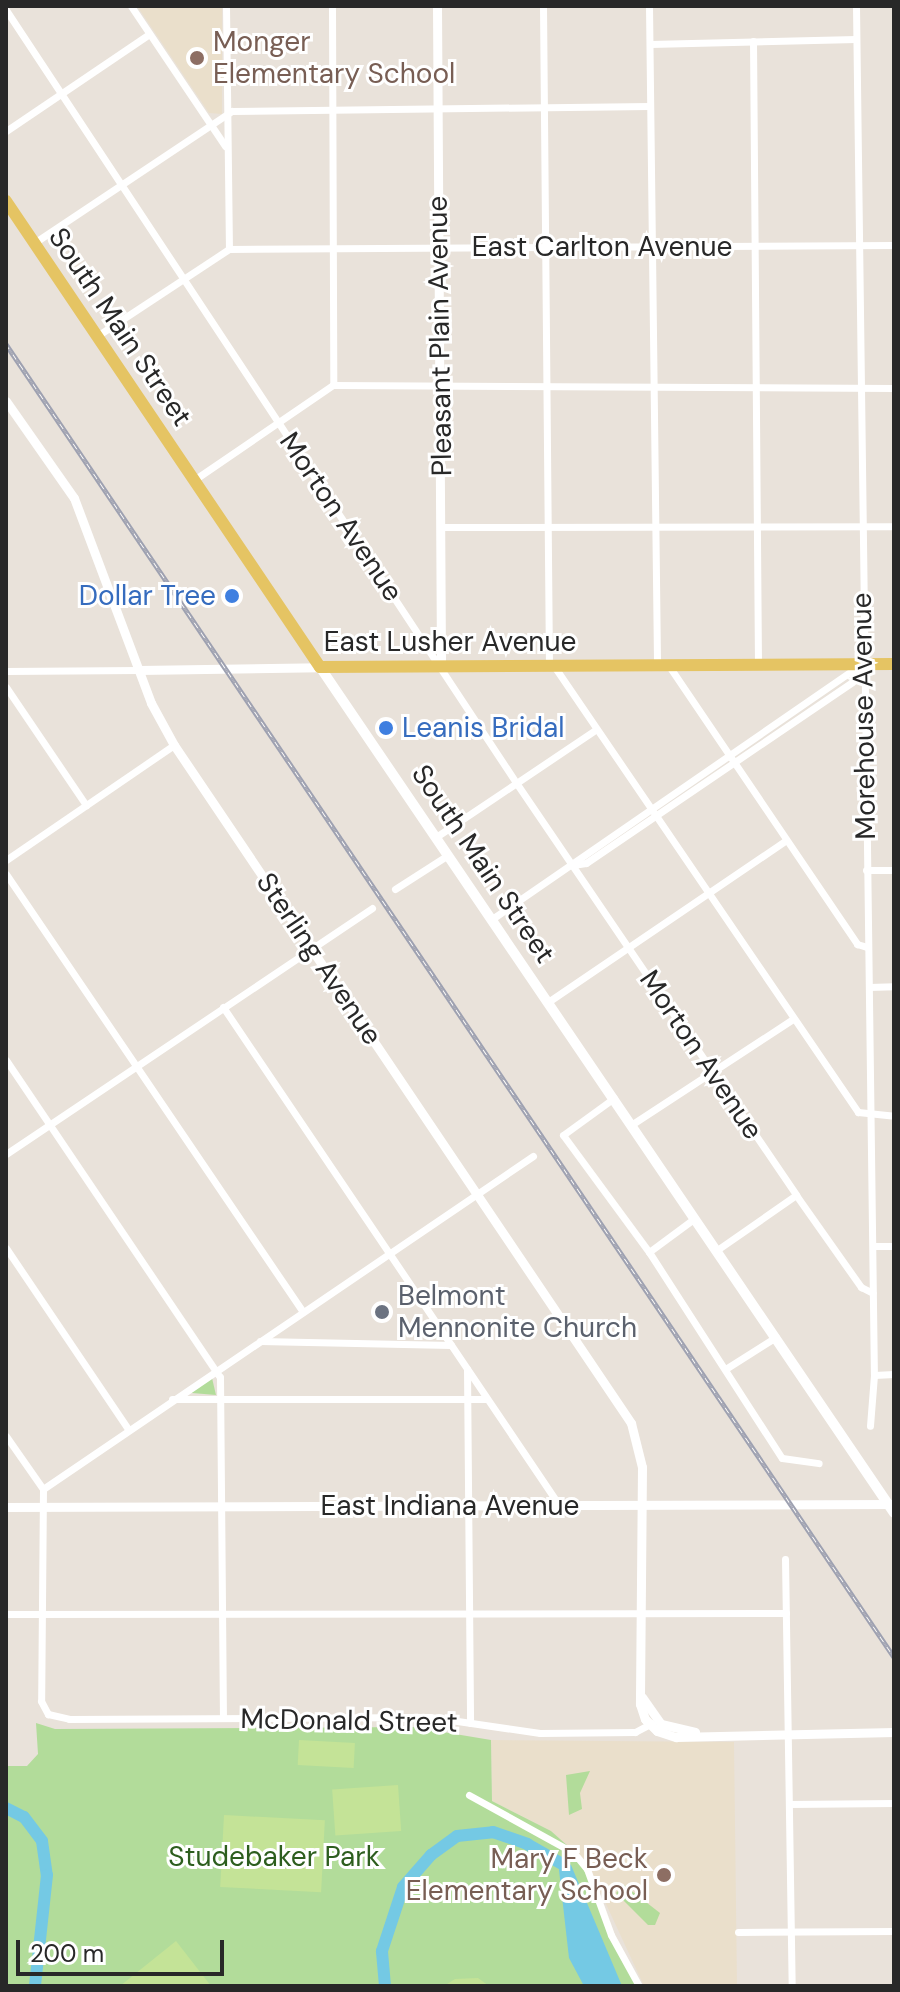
<!DOCTYPE html>
<style>
body{margin:0}
#map{position:relative;width:900px;height:1992px;overflow:hidden;background:#e9e2da;font-family:"DM Sans",sans-serif}
div>[style]{position:absolute}
[style*='--x']{left:calc(var(--x)*1px);top:calc(var(--y)*1px);width:calc(var(--w)*1px);rotate:calc(var(--a)*1deg)}
.education>*{inset:0;background:#eadfcb}
.green>*{inset:0;background:#b2dc9a}
.pitch>*{inset:0;background:#c4e397;transform-origin:0 0}
.water>*{inset:0;background:#74c9e4}
.river>*{height:12px;margin:-6px;padding:0 6px;transform-origin:6px;border-radius:6px;background:#74c9e4}
.minor>*{height:7px;margin:-3.5px;padding:0 3.5px;transform-origin:3.5px;border-radius:3.5px;background:#fff}
.tertiary>*{height:9px;margin:-4.5px;padding:0 4.5px;transform-origin:4.5px;border-radius:4.5px;background:#fff}
.secondary>*{height:10px;margin:-5px;padding:0 5px;transform-origin:5px;border-radius:5px;background:#fff}
.primary>*{height:12px;margin:-6px;padding:0 6px;transform-origin:6px;border-radius:6px;background:#e5c463}
.rail>*{height:5px;margin-top:-2.5px;transform-origin:0;background:repeating-linear-gradient(90deg,#fff 0 6px,#9ea1b1 0 12px);box-sizing:border-box;border-block:2px solid #9ea1b1}
.dots>*{width:22px;height:22px;translate:-50% -50%;box-sizing:border-box;border:4px solid #fff;border-radius:50%}
span{translate:-50% -50%;white-space:nowrap;text-align:center;line-height:1.15;-webkit-text-stroke:6px #fff;paint-order:stroke}
.education-label{font-size:28px;color:#785e54}
.left{translate:0 -50%;text-align:left}
.right{translate:-100% -50%;text-align:right}
.street-label{font-size:28px;color:#282828}
.shop-label{font-size:28px;color:#366cbe}
.worship-label{font-size:28px;color:#5b616d}
.park-label{font-size:28px;color:#2d5e1e}
.frame{position:absolute;inset:0;border:8px solid #282828;pointer-events:none}
.scale{position:absolute;left:16px;top:1940px;width:208px;height:36px;box-sizing:border-box;border:4px solid #282828;border-top:0;padding-left:10px;font-size:24px;line-height:28px;white-space:nowrap;color:#282828;-webkit-text-stroke:6px #fff;paint-order:stroke}
</style>
<div id="map">
<div class="education">
<div style="clip-path:polygon(137px 6px,222px 6px,222px 114px,209px 113px)"></div>
<div style="clip-path:polygon(491px 1740px,734px 1742px,737px 1986px,644px 1986px,587px 1863px,551px 1831px,492px 1801px)"></div>
</div>
<div class="green">
<div style="clip-path:polygon(212px 1378px,216px 1395px,192px 1393px,192px 1391px)"></div>
<div style="clip-path:polygon(36px 1723px,55px 1729px,413px 1727px,491px 1740px,492px 1801px,551px 1831px,587px 1863px,610px 1922px,605px 1925px,636px 1986px,6px 1986px,6px 1766px,27px 1766px,38px 1754px)"></div>
<div style="clip-path:polygon(590px 1771px,580px 1793px,582px 1809px,569px 1815px,566px 1775px)"></div>
<div style="clip-path:polygon(624px 1885px,660px 1913px,655px 1925px,648px 1925px,616px 1893px)"></div>
</div>
<div class="pitch">
<div style="left:299px;top:1740px;width:56px;height:25px;rotate:3deg"></div>
<div style="left:398px;top:1785px;width:46px;height:66px;rotate:86deg"></div>
<div style="left:224px;top:1815px;width:101px;height:72px;rotate:3deg"></div>
<div style="clip-path:polygon(176px 1941px,211px 1986px,120px 1986px)"></div>
<div style="clip-path:polygon(478px 1978px,489px 1986px,444px 1986px,455px 1979px)"></div>
</div>
<div class="water">
<div style="clip-path:polygon(564px 1865px,571px 1865px,622px 1986px,584px 1986px,569px 1958px,559px 1870px)"></div>
</div>
<div class="river">
<div style="--x:6;--y:1808;--w:20;--a:27"></div>
<div style="--x:24;--y:1817;--w:30;--a:53"></div>
<div style="--x:42;--y:1841;--w:34;--a:82"></div>
<div style="--x:47;--y:1875;--w:112;--a:96.2"></div>
<div style="--x:385;--y:1986;--w:35;--a:-95"></div>
<div style="--x:382;--y:1951;--w:67;--a:-71.8"></div>
<div style="--x:403;--y:1887;--w:43;--a:-48.8"></div>
<div style="--x:431;--y:1855;--w:32;--a:-36"></div>
<div style="--x:457;--y:1836;--w:36;--a:-6"></div>
<div style="--x:493;--y:1832;--w:36;--a:19"></div>
<div style="--x:527;--y:1844;--w:43;--a:29.6"></div>
<div style="--x:564;--y:1865;--w:16;--a:72"></div>
</div>
<div class="minor">
<div style="--x:131;--y:6;--w:169;--a:56.1"></div>
<div style="--x:226;--y:6;--w:243;--a:89.3"></div>
<div style="--x:332;--y:6;--w:379;--a:89.8"></div>
<div style="--x:543;--y:6;--w:660;--a:89.48"></div>
<div style="--x:649;--y:6;--w:659;--a:89.3"></div>
<div style="--x:856;--y:6;--w:1369;--a:89.25"></div>
<div style="--x:874;--y:1375;--w:51;--a:94.5"></div>
<div style="--x:6;--y:10;--w:927;--a:56.57"></div>
<div style="--x:517;--y:784;--w:497;--a:55.8"></div>
<div style="--x:796;--y:1195;--w:113;--a:54.8"></div>
<div style="--x:861;--y:1287;--w:13;--a:27"></div>
<div style="--x:753;--y:41;--w:623;--a:89.54"></div>
<div style="--x:650;--y:44;--w:206;--a:-1.4"></div>
<div style="--x:6;--y:131;--w:173;--a:-34.1"></div>
<div style="--x:34;--y:243;--w:238;--a:-33.7"></div>
<div style="--x:232;--y:111;--w:418;--a:-0.7"></div>
<div style="--x:97;--y:336;--w:158;--a:-33.4"></div>
<div style="--x:229;--y:249;--w:665;--a:-0.34"></div>
<div style="--x:194;--y:480;--w:168;--a:-34.4"></div>
<div style="--x:333;--y:385;--w:561;--a:0.31"></div>
<div style="--x:443;--y:527;--w:451;--a:-0.1"></div>
<div style="--x:554;--y:666;--w:540;--a:55.72"></div>
<div style="--x:858;--y:1112;--w:36;--a:6"></div>
<div style="--x:669;--y:666;--w:336;--a:55.9"></div>
<div style="--x:857;--y:944;--w:10;--a:17"></div>
<div style="--x:6;--y:671;--w:133;--a:-0.4"></div>
<div style="--x:6;--y:687;--w:143;--a:55.9"></div>
<div style="--x:436;--y:837;--w:192;--a:-33.9"></div>
<div style="--x:6;--y:860;--w:204;--a:-34.4"></div>
<div style="--x:573;--y:865;--w:13;--a:-9"></div>
<div style="--x:586;--y:863;--w:322;--a:-34.2"></div>
<div style="--x:852;--y:682;--w:19;--a:-58"></div>
<div style="--x:866;--y:870;--w:28;--a:0"></div>
<div style="--x:6;--y:874;--w:529;--a:55.86"></div>
<div style="--x:395;--y:889;--w:63;--a:-32.7"></div>
<div style="--x:492;--y:919;--w:444;--a:-34.6"></div>
<div style="--x:869;--y:987;--w:25;--a:-2"></div>
<div style="--x:548;--y:1002;--w:288;--a:-34.2"></div>
<div style="--x:223;--y:1007;--w:601;--a:55.99"></div>
<div style="--x:6;--y:1060;--w:382;--a:56"></div>
<div style="--x:220;--y:1377;--w:341;--a:89.5"></div>
<div style="--x:614;--y:1098;--w:63;--a:144"></div>
<div style="--x:563;--y:1135;--w:145;--a:53.7"></div>
<div style="--x:649;--y:1252;--w:245;--a:57.2"></div>
<div style="--x:782;--y:1458;--w:37;--a:8"></div>
<div style="--x:631;--y:1125;--w:194;--a:-33.2"></div>
<div style="--x:6;--y:1154;--w:441;--a:-33.9"></div>
<div style="--x:533;--y:1156;--w:592;--a:145.8"></div>
<div style="--x:43;--y:1489;--w:212;--a:90.5"></div>
<div style="--x:41;--y:1701;--w:15;--a:62"></div>
<div style="--x:48;--y:1714;--w:22;--a:13"></div>
<div style="--x:69;--y:1719;--w:361;--a:-0.3"></div>
<div style="--x:430;--y:1717;--w:111;--a:8.3"></div>
<div style="--x:540;--y:1733;--w:95;--a:-0.6"></div>
<div style="--x:635;--y:1732;--w:19;--a:-28"></div>
<div style="--x:873;--y:1246;--w:21;--a:0"></div>
<div style="--x:6;--y:1248;--w:218;--a:56"></div>
<div style="--x:717;--y:1250;--w:96;--a:-34.8"></div>
<div style="--x:649;--y:1252;--w:57;--a:-36.5"></div>
<div style="--x:260;--y:1341;--w:191;--a:1.2"></div>
<div style="--x:727;--y:1368;--w:58;--a:-32.3"></div>
<div style="--x:467;--y:1369;--w:354;--a:89.5"></div>
<div style="--x:874;--y:1375;--w:20;--a:-3"></div>
<div style="--x:172;--y:1399;--w:314;--a:0"></div>
<div style="--x:6;--y:1436;--w:65;--a:55.1"></div>
<div style="--x:785;--y:1559;--w:427;--a:89.1"></div>
<div style="--x:6;--y:1614;--w:780;--a:-0.07"></div>
<div style="--x:469;--y:1795;--w:120;--a:28.9"></div>
<div style="--x:574;--y:1853;--w:21;--a:51"></div>
<div style="--x:587;--y:1869;--w:70;--a:70"></div>
<div style="--x:611;--y:1935;--w:58;--a:61.2"></div>
<div style="--x:789;--y:1804;--w:105;--a:-0.5"></div>
<div style="--x:738;--y:1932;--w:156;--a:-0.4"></div>
</div>
<div class="tertiary">
<div style="--x:437;--y:6;--w:660;--a:89.65"></div>
<div style="--x:6;--y:401;--w:118;--a:55"></div>
<div style="--x:74;--y:498;--w:219;--a:69.4"></div>
<div style="--x:151;--y:703;--w:48;--a:61.3"></div>
<div style="--x:174;--y:745;--w:818;--a:56.02"></div>
<div style="--x:631;--y:1423;--w:45;--a:76"></div>
<div style="--x:642;--y:1467;--w:237;--a:90.5"></div>
<div style="--x:640;--y:1704;--w:16;--a:72"></div>
<div style="--x:645;--y:1719;--w:17;--a:45"></div>
<div style="--x:657;--y:1731;--w:20;--a:18"></div>
<div style="--x:676;--y:1737;--w:218;--a:-1.3"></div>
<div style="--x:139;--y:670;--w:181;--a:-0.9"></div>
<div style="--x:6;--y:1507;--w:888;--a:-0.19"></div>
<div style="--x:642;--y:1697;--w:33;--a:55"></div>
<div style="--x:661;--y:1724;--w:35;--a:13"></div>
</div>
<div class="secondary">
<div style="--x:320;--y:667;--w:1022;--a:55.84"></div>
</div>
<div class="primary">
<div style="--x:6;--y:201;--w:562;--a:56.03"></div>
<div style="--x:320;--y:667;--w:574;--a:-0.3"></div>
</div>
<div class="rail">
<div style="--x:6;--y:344;--w:1585;--a:55.93"></div>
</div>
<div class="dots">
<div style="left:197px;top:58px;background:#8d6e63"></div>
<div style="left:232px;top:596px;background:#3f7fe0"></div>
<div style="left:386px;top:728px;background:#3f7fe0"></div>
<div style="left:382px;top:1312px;background:#6b7280"></div>
<div style="left:664px;top:1875px;background:#8d6e63"></div>
</div>
<div class="education-label">
<span class="left" style="left:213px;top:58px">Monger<br>Elementary School</span>
<span class="right" style="left:648px;top:1875px">Mary F Beck<br>Elementary School</span>
</div>
<div class="street-label">
<span style="left:602px;top:247px">East Carlton Avenue</span>
<span style="left:120px;top:327px;rotate:56deg">South Main Street</span>
<span style="left:440px;top:336px;rotate:-91deg">Pleasant Plain Avenue</span>
<span style="left:341px;top:517px;rotate:56deg">Morton Avenue</span>
<span style="left:450px;top:642px">East Lusher Avenue</span>
<span style="left:864px;top:716px;rotate:-91deg">Morehouse Avenue</span>
<span style="left:483px;top:864px;rotate:56deg">South Main Street</span>
<span style="left:319px;top:959px;rotate:56deg">Sterling Avenue</span>
<span style="left:701px;top:1055px;rotate:56deg">Morton Avenue</span>
<span style="left:450px;top:1506px">East Indiana Avenue</span>
<span style="left:349px;top:1721px;rotate:1deg">McDonald Street</span>
</div>
<div class="shop-label">
<span class="right" style="left:216px;top:596px">Dollar Tree</span>
<span class="left" style="left:402px;top:728px">Leanis Bridal</span>
</div>
<div class="worship-label">
<span class="left" style="left:398px;top:1312px">Belmont<br>Mennonite Church</span>
</div>
<div class="park-label">
<span style="left:274px;top:1857px">Studebaker Park</span>
</div>
<div class="frame"></div>
<div class="scale">200 m</div>
</div>
